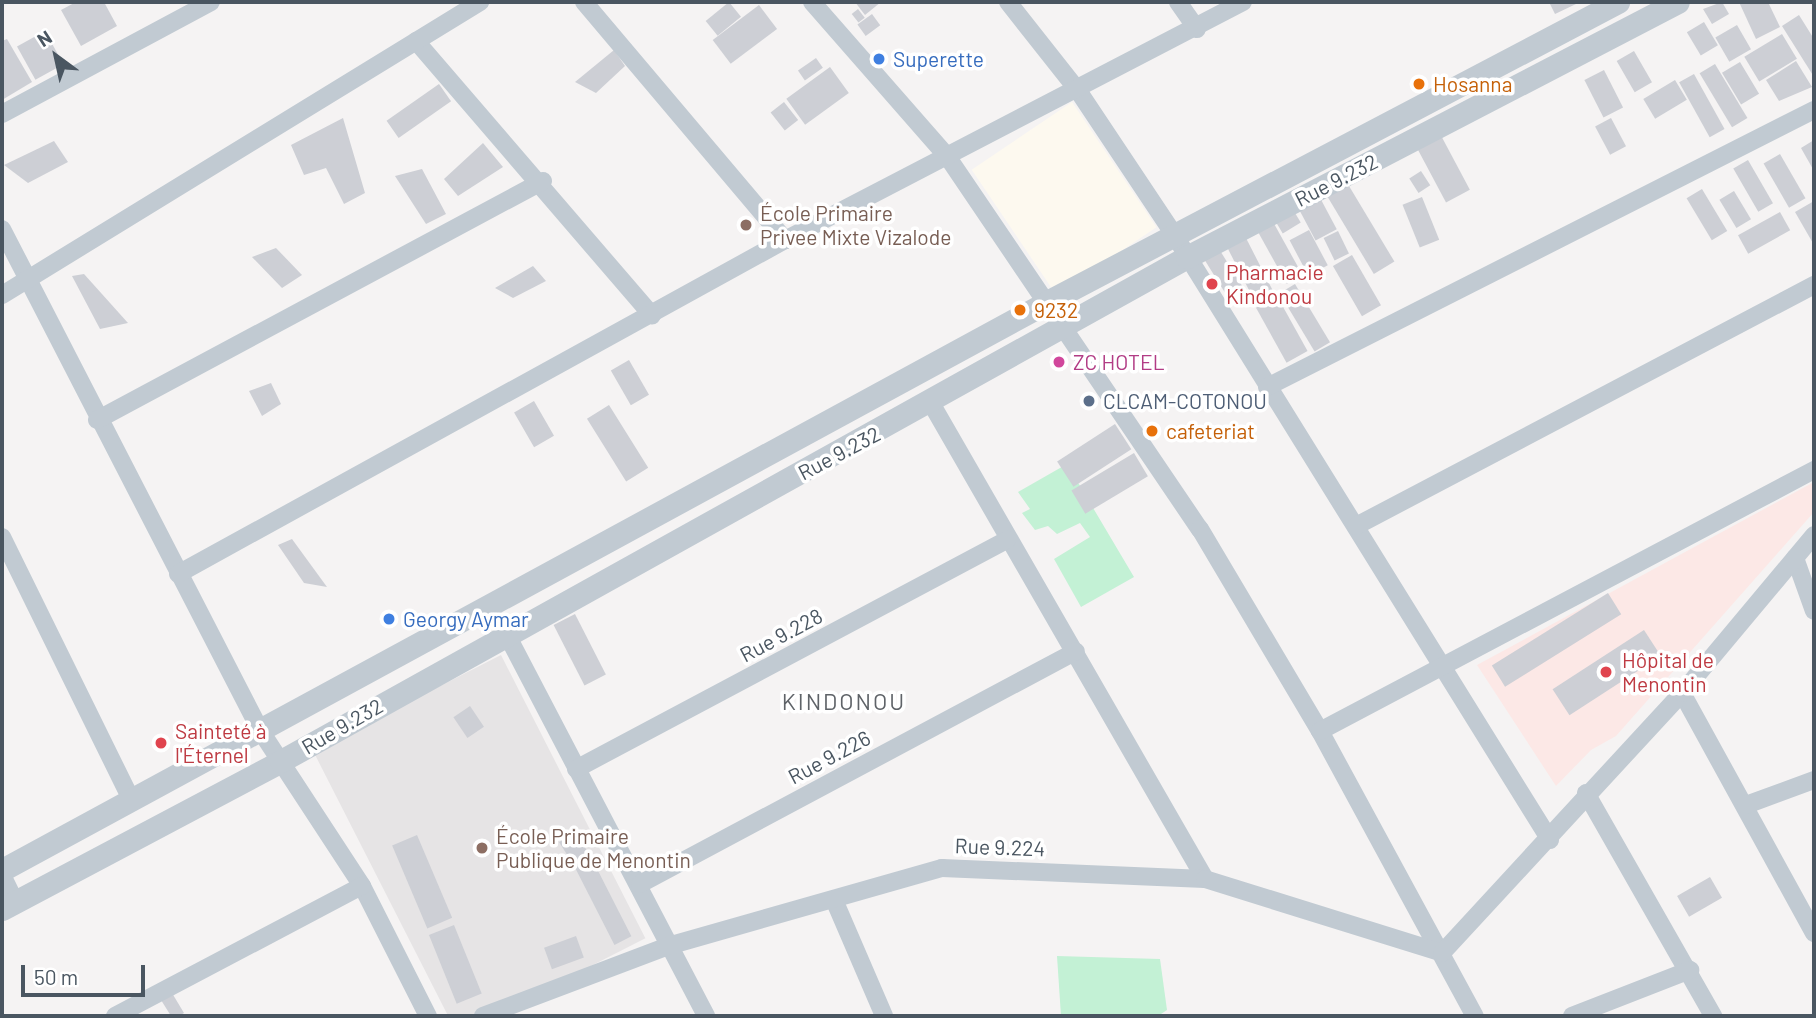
<!DOCTYPE html>
<meta charset="utf-8">
<style>
body{margin:0}
#map{position:relative;width:1816px;height:1018px;overflow:hidden;background:#f5f3f3;font-family:Barlow,sans-serif}
div>[style]{position:absolute}
[style*='--x']{left:calc(var(--x)*1px);top:calc(var(--y)*1px);width:calc(var(--w)*1px);rotate:calc(var(--a)*1deg)}
.commercial>*{inset:0;background:#fdf9ef;transform-origin:0 0}
.education>*{inset:0;background:#e6e4e5;transform-origin:0 0}
.medical>*{inset:0;background:#fce8e6}
.green>*{inset:0;background:#c3f1d5}
.building>*{inset:0;background:#cdcfd5;transform-origin:0 0}
.minor>*{height:18px;margin:-9px;padding:0 9px;transform-origin:9px;border-radius:9px;background:#c1cad2}
.tertiary>*{height:23px;margin:-11.5px;padding:0 11.5px;transform-origin:11.5px;border-radius:11.5px;background:#c1cad2}
.dots>*{width:19px;height:19px;translate:-50% -50%;box-sizing:border-box;border:4px solid #fff;border-radius:50%}
span{translate:-50% -50%;white-space:nowrap;text-align:center;line-height:1.15;-webkit-text-stroke:7px #fff;paint-order:stroke}
.shop-label{font-size:21px;color:#366cbe}
.left{translate:0 -50%;text-align:left}
.food-label{font-size:21px;color:#c56008}
.street-label{font-size:21px;color:#4a5661}
.education-label{font-size:21px;color:#785e54}
.health-label{font-size:21px;color:#be3a42}
.hotel-label{font-size:21px;color:#b23c85}
.service-label{font-size:21px;color:#4e5e75}
.neighbourhood-label{font-size:23px;color:#5f6368;letter-spacing:2px}
.frame{position:absolute;inset:0;border:4px solid #4a5661;pointer-events:none}
.north{position:absolute;left:21px;top:21px;width:70px;height:70px;-webkit-text-stroke:5px #fff;paint-order:stroke;rotate:327deg;font-size:19px;font-weight:700;line-height:28px;text-align:center;color:#4a5661}
.north::after{content:'';display:block;margin:auto;width:24px;height:32px;background:#4a5661;clip-path:polygon(50% 0,100% 100%,50% 72%,0 100%)}
.scale{position:absolute;left:21px;top:965px;width:124px;height:32px;box-sizing:border-box;border:4px solid #4a5661;border-top:0;padding-left:9px;font-size:21px;line-height:24px;white-space:nowrap;color:#4a5661;-webkit-text-stroke:5px #fff;paint-order:stroke}
</style>
<div id="map">
<div class="commercial">
<div style="left:1072px;top:102px;width:151px;height:121px;rotate:56deg"></div>
</div>
<div class="education">
<div style="left:501px;top:655px;width:318px;height:211px;rotate:63deg"></div>
</div>
<div class="medical">
<div style="clip-path:polygon(1814px 482px,1814px 512px,1616px 736px,1591px 750px,1556px 786px,1477px 665px)"></div>
</div>
<div class="green">
<div style="clip-path:polygon(1067px 464px,1134px 577px,1081px 607px,1054px 559px,1090px 537px,1080px 523px,1057px 534px,1048px 526px,1035px 530px,1022px 513px,1030px 509px,1018px 492px)"></div>
<div style="clip-path:polygon(1057px 956px,1160px 959px,1167px 1010px,1158px 1016px,1061px 1016px)"></div>
</div>
<div class="building">
<div style="clip-path:polygon(76px 2px,104px 2px,117px 26px,81px 46px,61px 10px)"></div>
<div style="left:729px;top:2px;width:19px;height:30px;rotate:51deg"></div>
<div style="clip-path:polygon(855px 2px,881px 2px,865px 15px)"></div>
<div style="clip-path:polygon(1549px 2px,1575px 2px,1576px 4px,1555px 14px)"></div>
<div style="clip-path:polygon(1722px 2px,1729px 14px,1712px 24px,1703px 9px)"></div>
<div style="clip-path:polygon(1739px 2px,1768px 2px,1780px 27px,1756px 39px)"></div>
<div style="left:759px;top:5px;width:30px;height:58px;rotate:53deg"></div>
<div style="left:858px;top:9px;width:11px;height:8px;rotate:52deg"></div>
<div style="left:872px;top:14px;width:14px;height:18px;rotate:54deg"></div>
<div style="clip-path:polygon(1799px 15px,1814px 39px,1814px 77px,1782px 26px)"></div>
<div style="left:1704px;top:22px;width:27px;height:20px;rotate:59deg"></div>
<div style="left:1737px;top:25px;width:28px;height:25px;rotate:60deg"></div>
<div style="left:45px;top:31px;width:38px;height:32px;rotate:61deg"></div>
<div style="left:1782px;top:34px;width:29px;height:44px;rotate:59deg"></div>
<div style="clip-path:polygon(7px 39px,32px 82px,2px 100px,2px 41px)"></div>
<div style="clip-path:polygon(614px 50px,625px 66px,596px 93px,575px 82px)"></div>
<div style="left:1634px;top:51px;width:36px;height:20px;rotate:60deg"></div>
<div style="left:816px;top:58px;width:12px;height:22px;rotate:55deg"></div>
<div style="clip-path:polygon(1796px 61px,1812px 87px,1779px 101px,1766px 80px)"></div>
<div style="left:1740px;top:62px;width:37px;height:21px;rotate:59deg"></div>
<div style="left:1715px;top:64px;width:63px;height:18px;rotate:59deg"></div>
<div style="left:830px;top:67px;width:32px;height:54px;rotate:54deg"></div>
<div style="left:1604px;top:70px;width:42px;height:22px;rotate:63deg"></div>
<div style="left:1694px;top:74px;width:63px;height:17px;rotate:61deg"></div>
<div style="left:1675px;top:80px;width:23px;height:37px;rotate:59deg"></div>
<div style="left:439px;top:84px;width:21px;height:64px;rotate:55deg"></div>
<div style="left:784px;top:102px;width:23px;height:17px;rotate:52deg"></div>
<div style="clip-path:polygon(343px 118px,365px 193px,344px 204px,326px 168px,304px 175px,291px 145px)"></div>
<div style="left:1611px;top:118px;width:32px;height:18px;rotate:62deg"></div>
<div style="left:1437px;top:128px;width:70px;height:27px;rotate:62deg"></div>
<div style="clip-path:polygon(1814px 140px,1814px 171px,1801px 148px)"></div>
<div style="clip-path:polygon(54px 141px,68px 162px,28px 183px,4px 165px)"></div>
<div style="clip-path:polygon(483px 143px,503px 167px,458px 196px,444px 179px)"></div>
<div style="left:1780px;top:154px;width:51px;height:19px;rotate:60deg"></div>
<div style="left:1748px;top:160px;width:50px;height:17px;rotate:60deg"></div>
<div style="clip-path:polygon(422px 169px,446px 214px,426px 224px,395px 176px)"></div>
<div style="left:1421px;top:171px;width:17px;height:14px;rotate:57deg"></div>
<div style="left:1346px;top:181px;width:94px;height:24px;rotate:59deg"></div>
<div style="left:1702px;top:189px;width:49px;height:18px;rotate:59deg"></div>
<div style="left:1734px;top:191px;width:33px;height:17px;rotate:59deg"></div>
<div style="left:1318px;top:194px;width:40px;height:24px;rotate:62deg"></div>
<div style="left:1422px;top:197px;width:46px;height:21px;rotate:68deg"></div>
<div style="clip-path:polygon(1814px 201px,1814px 245px,1795px 212px)"></div>
<div style="left:1292px;top:208px;width:17px;height:21px;rotate:59deg"></div>
<div style="left:1780px;top:212px;width:21px;height:48px;rotate:61deg"></div>
<div style="left:1272px;top:220px;width:63px;height:18px;rotate:61deg"></div>
<div style="left:1309px;top:230px;width:40px;height:22px;rotate:62deg"></div>
<div style="left:1338px;top:231px;width:25px;height:16px;rotate:64deg"></div>
<div style="left:1246px;top:238px;width:64px;height:21px;rotate:63deg"></div>
<div style="clip-path:polygon(276px 248px,302px 275px,282px 288px,252px 257px)"></div>
<div style="left:1219px;top:249px;width:47px;height:18px;rotate:58deg"></div>
<div style="left:1352px;top:255px;width:58px;height:22px;rotate:60deg"></div>
<div style="clip-path:polygon(533px 266px,546px 281px,513px 298px,495px 288px)"></div>
<div style="clip-path:polygon(84px 274px,128px 323px,100px 329px,72px 276px)"></div>
<div style="left:1295px;top:284px;width:68px;height:18px;rotate:59deg"></div>
<div style="left:1277px;top:296px;width:63px;height:24px;rotate:61deg"></div>
<div style="left:629px;top:360px;width:40px;height:21px;rotate:60deg"></div>
<div style="clip-path:polygon(271px 383px,281px 404px,262px 416px,249px 391px)"></div>
<div style="left:534px;top:401px;width:40px;height:23px;rotate:60deg"></div>
<div style="left:609px;top:405px;width:74px;height:26px;rotate:58deg"></div>
<div style="left:1115px;top:424px;width:30px;height:69px;rotate:57deg"></div>
<div style="left:1134px;top:453px;width:27px;height:73px;rotate:59deg"></div>
<div style="clip-path:polygon(292px 539px,327px 587px,304px 583px,278px 545px)"></div>
<div style="left:1608px;top:593px;width:25px;height:137px;rotate:58deg"></div>
<div style="left:575px;top:614px;width:68px;height:24px;rotate:63deg"></div>
<div style="left:1644px;top:630px;width:31px;height:109px;rotate:57deg"></div>
<div style="left:470px;top:706px;width:25px;height:20px;rotate:56deg"></div>
<div style="left:575px;top:832px;width:24px;height:19px;rotate:57deg"></div>
<div style="left:417px;top:835px;width:90px;height:27px;rotate:67deg"></div>
<div style="left:591px;top:857px;width:89px;height:19px;rotate:63deg"></div>
<div style="left:1710px;top:877px;width:24px;height:38px;rotate:60deg"></div>
<div style="left:454px;top:925px;width:74px;height:27px;rotate:68deg"></div>
<div style="left:576px;top:936px;width:23px;height:34px;rotate:70deg"></div>
<div style="clip-path:polygon(172px 993px,184px 1013px,179px 1016px,171px 1016px,161px 1000px)"></div>
</div>
<div class="minor">
<div style="--x:584;--y:2;--w:312;--a:49.8"></div>
<div style="--x:812;--y:2;--w:205;--a:48.8"></div>
<div style="--x:947;--y:156;--w:451;--a:55.9"></div>
<div style="--x:1200;--y:529;--w:235;--a:59.3"></div>
<div style="--x:1320;--y:731;--w:324;--a:61.5"></div>
<div style="--x:1008;--y:2;--w:115;--a:51.7"></div>
<div style="--x:1079;--y:92;--w:173;--a:56.3"></div>
<div style="--x:1175;--y:236;--w:711;--a:58.17"></div>
<div style="--x:1178;--y:2;--w:33;--a:55"></div>
<div style="--x:416;--y:41;--w:362;--a:49.3"></div>
<div style="--x:2;--y:114;--w:237;--a:-28.2"></div>
<div style="--x:2;--y:229;--w:564;--a:62.75"></div>
<div style="--x:260;--y:730;--w:186;--a:56.8"></div>
<div style="--x:362;--y:886;--w:146;--a:63.1"></div>
<div style="--x:2;--y:295;--w:561;--a:-31.51"></div>
<div style="--x:1267;--y:387;--w:613;--a:-26.86"></div>
<div style="--x:931;--y:403;--w:549;--a:60.07"></div>
<div style="--x:97;--y:420;--w:506;--a:-28.19"></div>
<div style="--x:1356;--y:526;--w:518;--a:-27.75"></div>
<div style="--x:2;--y:537;--w:292;--a:63.8"></div>
<div style="--x:1795;--y:558;--w:56;--a:70.3"></div>
<div style="--x:178;--y:574;--w:693;--a:-28.82"></div>
<div style="--x:785;--y:240;--w:516;--a:-27.46"></div>
<div style="--x:506;--y:633;--w:432;--a:62.4"></div>
<div style="--x:1682;--y:693;--w:274;--a:61.2"></div>
<div style="--x:1320;--y:731;--w:559;--a:-27.85"></div>
<div style="--x:576;--y:769;--w:488;--a:-28"></div>
<div style="--x:1586;--y:793;--w:257;--a:60.3"></div>
<div style="--x:1746;--y:805;--w:72;--a:-20.2"></div>
<div style="--x:2;--y:875;--w:30;--a:64"></div>
<div style="--x:640;--y:884;--w:494;--a:-28.1"></div>
<div style="--x:835;--y:902;--w:124;--a:66.7"></div>
<div style="--x:115;--y:1016;--w:279;--a:-27.8"></div>
<div style="--x:483;--y:1016;--w:198;--a:-20.7"></div>
<div style="--x:668;--y:946;--w:285;--a:-15.9"></div>
<div style="--x:942;--y:868;--w:263;--a:2.4"></div>
<div style="--x:1205;--y:879;--w:248;--a:17.3"></div>
<div style="--x:1442;--y:953;--w:354;--a:-47.3"></div>
<div style="--x:1682;--y:693;--w:206;--a:-50.1"></div>
<div style="--x:1572;--y:1016;--w:127;--a:-21.3"></div>
</div>
<div class="tertiary">
<div style="--x:2;--y:870;--w:1192;--a:-28.52"></div>
<div style="--x:1049;--y:301;--w:643;--a:-27.72"></div>
<div style="--x:2;--y:909;--w:316;--a:-27.9"></div>
<div style="--x:281;--y:761;--w:1037;--a:-29.09"></div>
<div style="--x:1187;--y:257;--w:553;--a:-27.45"></div>
</div>
<div class="dots">
<div style="left:879px;top:59px;background:#3f7fe0"></div>
<div style="left:1419px;top:84px;background:#e8710a"></div>
<div style="left:746px;top:225px;background:#8d6e63"></div>
<div style="left:1212px;top:284px;background:#e0444e"></div>
<div style="left:1020px;top:310px;background:#e8710a"></div>
<div style="left:1059px;top:362px;background:#d1479c"></div>
<div style="left:1089px;top:401px;background:#5c6f8a"></div>
<div style="left:1152px;top:431px;background:#e8710a"></div>
<div style="left:389px;top:619px;background:#3f7fe0"></div>
<div style="left:1606px;top:672px;background:#e0444e"></div>
<div style="left:161px;top:743px;background:#e0444e"></div>
<div style="left:482px;top:848px;background:#8d6e63"></div>
</div>
<div class="shop-label">
<span class="left" style="left:893px;top:59px">Superette</span>
<span class="left" style="left:403px;top:619px">Georgy Aymar</span>
</div>
<div class="food-label">
<span class="left" style="left:1433px;top:84px">Hosanna</span>
<span class="left" style="left:1034px;top:310px">9232</span>
<span class="left" style="left:1166px;top:431px">cafeteriat</span>
</div>
<div class="street-label">
<span style="left:1336px;top:180px;rotate:-27deg">Rue 9.232</span>
<span style="left:839px;top:453px;rotate:-28deg">Rue 9.232</span>
<span style="left:781px;top:635px;rotate:-28deg">Rue 9.228</span>
<span style="left:342px;top:726px;rotate:-30deg">Rue 9.232</span>
<span style="left:829px;top:757px;rotate:-28deg">Rue 9.226</span>
<span style="left:1000px;top:847px;rotate:2deg">Rue 9.224</span>
</div>
<div class="education-label">
<span class="left" style="left:760px;top:225px">École Primaire<br>Privee Mixte Vizalode</span>
<span class="left" style="left:496px;top:848px">École Primaire<br>Publique de Menontin</span>
</div>
<div class="health-label">
<span class="left" style="left:1226px;top:284px">Pharmacie<br>Kindonou</span>
<span class="left" style="left:1622px;top:672px">Hôpital de<br>Menontin</span>
<span class="left" style="left:175px;top:743px">Sainteté à<br>l'Éternel</span>
</div>
<div class="hotel-label">
<span class="left" style="left:1073px;top:362px">ZC HOTEL</span>
</div>
<div class="service-label">
<span class="left" style="left:1103px;top:401px">CLCAM-COTONOU</span>
</div>
<div class="neighbourhood-label">
<span style="left:844px;top:701px">KINDONOU</span>
</div>
<div class="frame"></div>
<div class="north">N</div>
<div class="scale">50 m</div>
</div>
